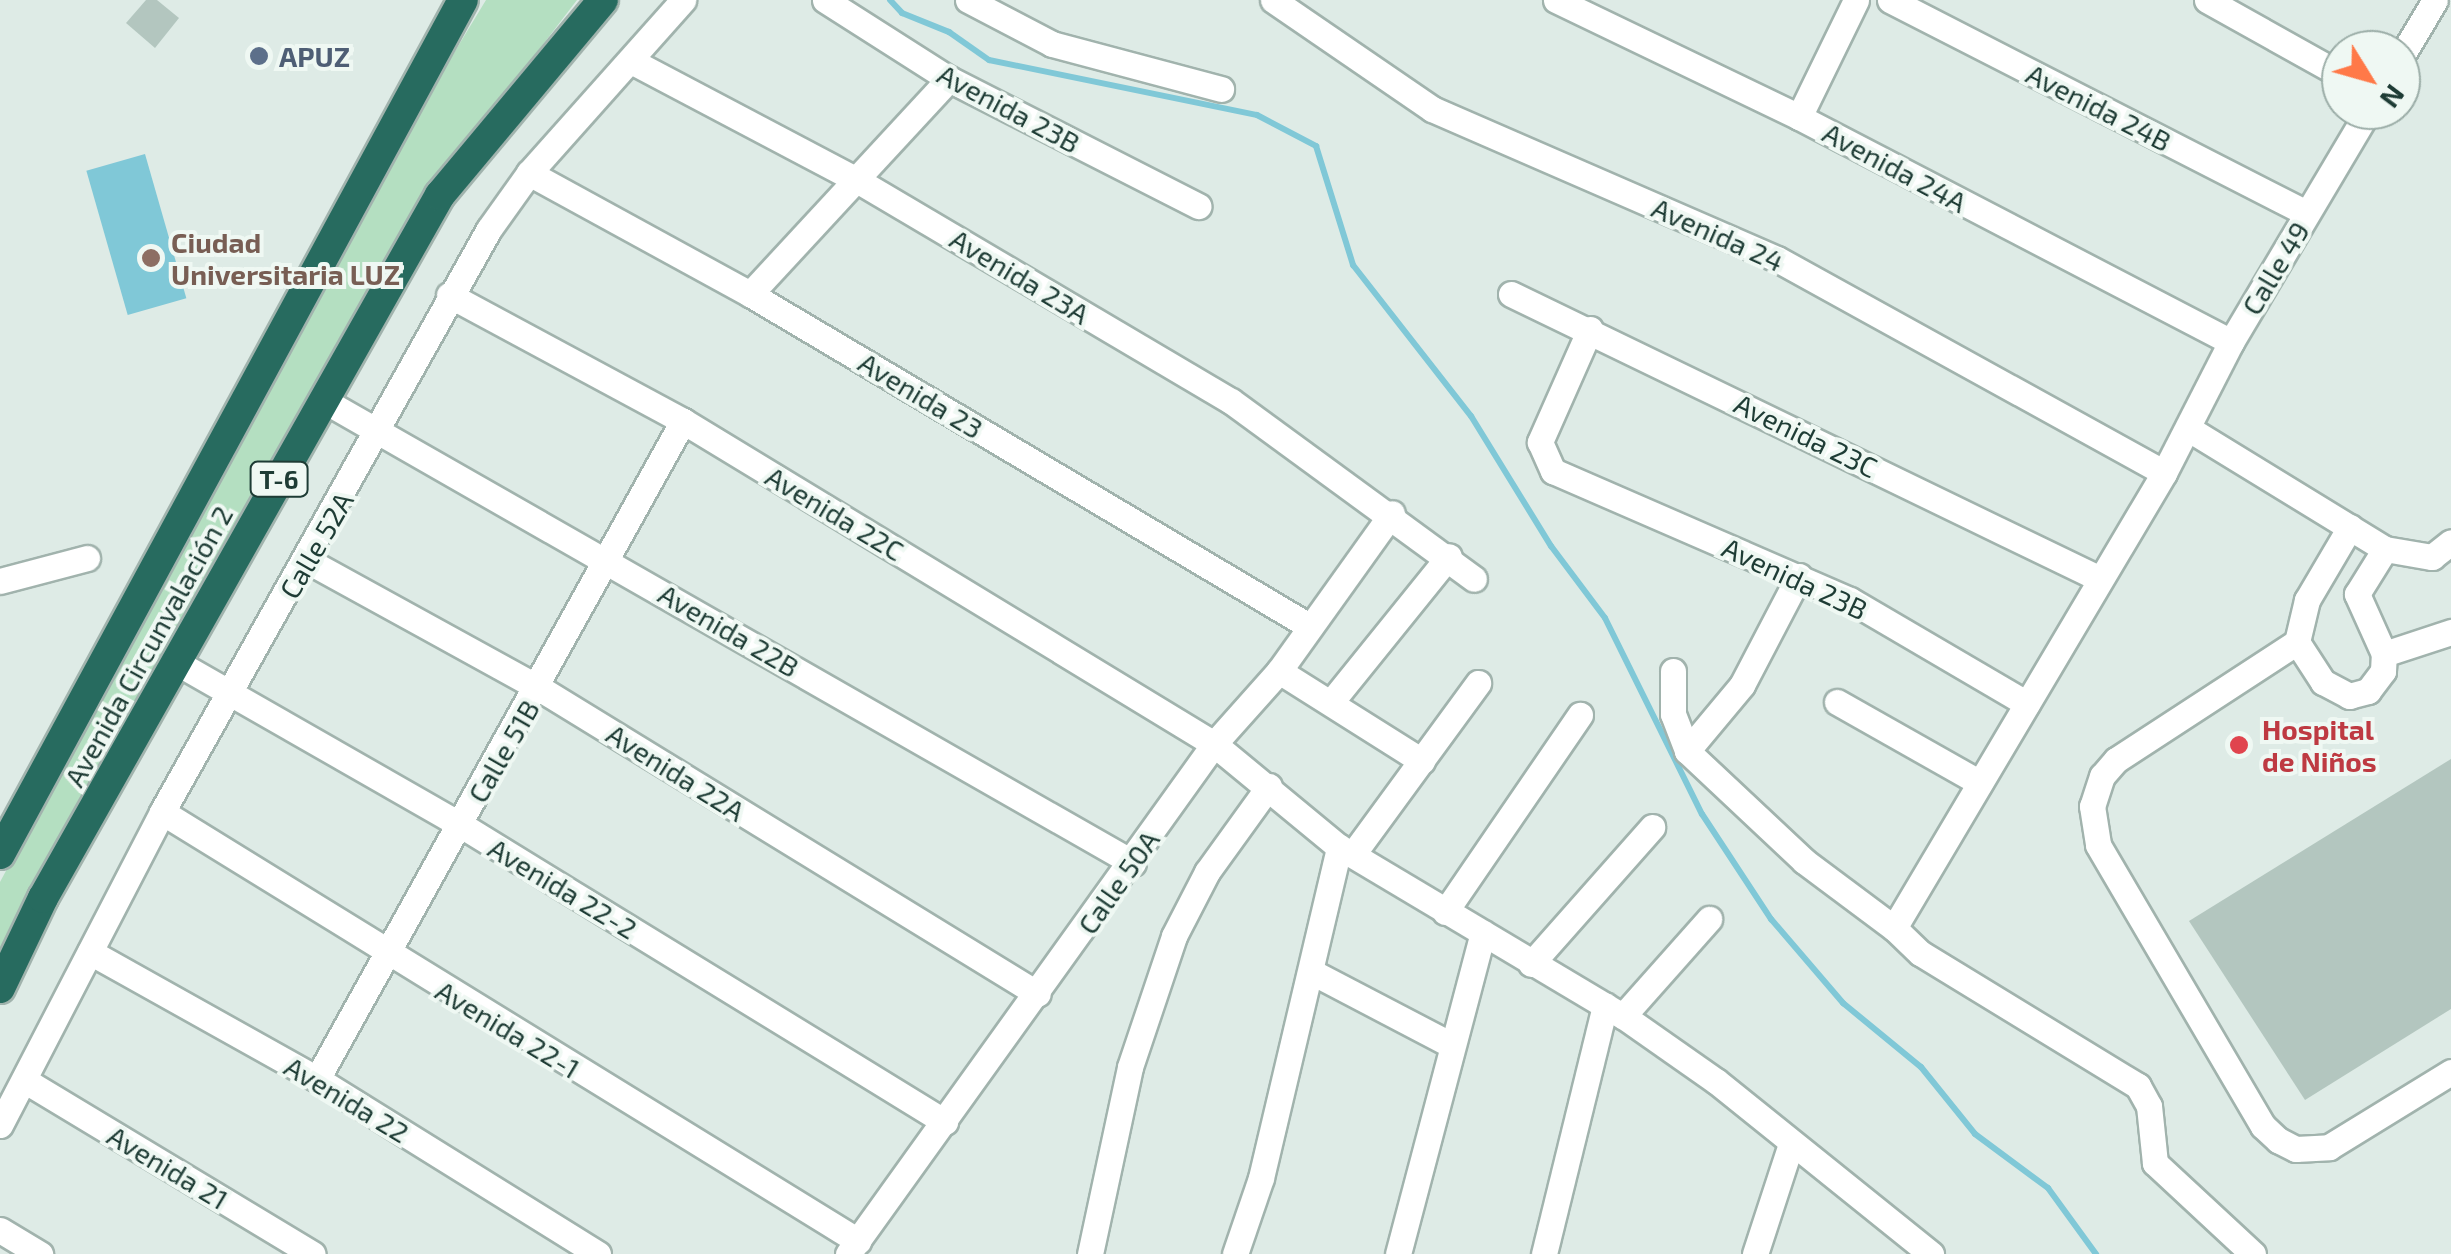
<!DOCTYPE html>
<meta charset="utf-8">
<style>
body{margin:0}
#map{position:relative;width:2451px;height:1254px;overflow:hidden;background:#deebe6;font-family:"Exo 2",sans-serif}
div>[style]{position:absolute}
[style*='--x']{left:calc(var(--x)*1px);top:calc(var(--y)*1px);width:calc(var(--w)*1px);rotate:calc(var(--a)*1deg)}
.green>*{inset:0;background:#b4dfc1}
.water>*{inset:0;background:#80c8d7;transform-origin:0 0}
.stream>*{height:6px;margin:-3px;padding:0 3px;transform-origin:3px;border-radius:3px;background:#80c8d7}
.building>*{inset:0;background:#b3c6bf}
.roads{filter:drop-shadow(2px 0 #a1b3ad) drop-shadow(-2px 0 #a1b3ad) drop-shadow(0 2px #a1b3ad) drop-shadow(0 -2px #a1b3ad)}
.minor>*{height:25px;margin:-12.5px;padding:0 12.5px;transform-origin:12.5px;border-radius:12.5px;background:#fff}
.highway>*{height:30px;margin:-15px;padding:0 15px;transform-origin:15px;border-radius:15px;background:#276b5f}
.dots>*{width:28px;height:28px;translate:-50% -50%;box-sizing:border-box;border:5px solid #eff8f3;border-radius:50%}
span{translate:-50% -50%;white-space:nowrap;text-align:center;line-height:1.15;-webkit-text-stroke:8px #eff8f3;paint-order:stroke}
.shield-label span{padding:2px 8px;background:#eff8f3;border:2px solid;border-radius:8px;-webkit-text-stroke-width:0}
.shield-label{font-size:25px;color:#1e3c35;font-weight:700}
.service-label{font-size:28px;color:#4e5e75;font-weight:700}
.left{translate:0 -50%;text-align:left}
.street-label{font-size:28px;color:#1e3c35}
.education-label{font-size:28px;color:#785e54;font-weight:700}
.health-label{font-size:28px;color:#be3a42;font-weight:700}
.north{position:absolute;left:2321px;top:30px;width:100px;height:100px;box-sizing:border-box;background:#eff8f3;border:2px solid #9bada7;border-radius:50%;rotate:127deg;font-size:28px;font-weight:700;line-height:40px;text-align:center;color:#1e3c35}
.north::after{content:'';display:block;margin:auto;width:35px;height:45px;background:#ff7948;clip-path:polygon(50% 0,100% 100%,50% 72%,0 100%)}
</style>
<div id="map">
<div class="green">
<div style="clip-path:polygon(486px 0,577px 0,433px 188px,0 972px,0 882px,388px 162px)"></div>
</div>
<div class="water">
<div style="left:145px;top:154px;width:150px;height:61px;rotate:74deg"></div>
</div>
<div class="stream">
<div style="--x:890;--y:0;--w:18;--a:47"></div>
<div style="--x:902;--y:13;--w:51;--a:22"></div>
<div style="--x:949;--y:32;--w:49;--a:35"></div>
<div style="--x:989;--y:60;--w:274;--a:11.6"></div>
<div style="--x:1257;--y:115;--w:67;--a:27.7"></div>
<div style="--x:1316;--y:146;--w:125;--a:72.7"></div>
<div style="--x:1353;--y:265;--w:192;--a:52"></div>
<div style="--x:1471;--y:416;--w:153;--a:58.4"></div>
<div style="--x:1551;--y:546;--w:90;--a:53.1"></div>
<div style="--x:1605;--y:618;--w:219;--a:63.7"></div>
<div style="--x:1702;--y:814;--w:126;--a:56.7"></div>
<div style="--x:1771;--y:919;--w:111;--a:49.4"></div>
<div style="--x:1843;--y:1003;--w:101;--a:39.4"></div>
<div style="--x:1921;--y:1067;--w:86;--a:51.1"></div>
<div style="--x:1975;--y:1134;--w:91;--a:36.5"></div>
<div style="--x:2048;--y:1188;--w:82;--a:54"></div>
</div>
<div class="building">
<div style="clip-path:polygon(146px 0,157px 0,179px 18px,155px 48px,126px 23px)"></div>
<div style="clip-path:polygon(2451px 759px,2451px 1009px,2305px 1100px,2189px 921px)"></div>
</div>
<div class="roads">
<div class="minor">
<div style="--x:825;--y:0;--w:147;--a:32.5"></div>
<div style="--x:949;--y:79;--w:280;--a:27"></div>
<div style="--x:968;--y:0;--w:95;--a:27.6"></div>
<div style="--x:1052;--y:44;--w:175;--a:14.9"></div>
<div style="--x:1273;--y:0;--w:193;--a:34.4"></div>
<div style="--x:1432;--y:109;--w:376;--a:23.5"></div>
<div style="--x:1777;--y:259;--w:442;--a:28.9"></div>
<div style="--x:1556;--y:0;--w:270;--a:25.7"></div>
<div style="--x:1799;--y:117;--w:487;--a:27.5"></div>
<div style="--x:1890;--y:0;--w:468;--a:27.1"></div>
<div style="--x:2207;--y:0;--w:154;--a:29.2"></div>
<div style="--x:2401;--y:57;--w:66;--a:-59.2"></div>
<div style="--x:633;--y:62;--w:253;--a:27.8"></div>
<div style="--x:857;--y:180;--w:434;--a:30.6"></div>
<div style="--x:1231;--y:401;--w:301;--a:36.2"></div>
<div style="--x:1799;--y:117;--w:130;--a:-64"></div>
<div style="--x:529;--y:173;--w:252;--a:28.7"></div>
<div style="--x:750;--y:294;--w:650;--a:30.71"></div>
<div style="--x:750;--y:294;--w:293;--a:-47.2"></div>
<div style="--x:1511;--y:294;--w:654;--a:25.82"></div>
<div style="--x:449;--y:295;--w:266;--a:28.3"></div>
<div style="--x:683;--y:421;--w:622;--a:31.31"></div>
<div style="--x:1214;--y:744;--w:162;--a:39.5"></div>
<div style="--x:1339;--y:847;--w:330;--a:30.8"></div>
<div style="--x:1623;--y:1016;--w:113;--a:35"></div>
<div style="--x:1716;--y:1081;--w:276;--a:38.8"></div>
<div style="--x:1590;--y:329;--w:124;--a:113.9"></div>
<div style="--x:1540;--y:442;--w:32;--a:66"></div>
<div style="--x:1553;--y:471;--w:324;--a:23.5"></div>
<div style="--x:1850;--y:600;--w:205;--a:30.4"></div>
<div style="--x:323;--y:400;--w:933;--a:29.75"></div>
<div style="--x:2189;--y:429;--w:230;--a:31.5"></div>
<div style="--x:2385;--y:549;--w:48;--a:9.7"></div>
<div style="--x:2432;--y:557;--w:24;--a:-38"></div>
<div style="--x:2350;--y:527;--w:85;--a:120.5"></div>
<div style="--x:2307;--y:600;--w:43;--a:103.4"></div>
<div style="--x:2297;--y:642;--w:48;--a:57"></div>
<div style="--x:2323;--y:682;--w:30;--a:28"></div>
<div style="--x:2349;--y:696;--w:20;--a:-15"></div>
<div style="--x:2368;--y:691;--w:25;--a:-53"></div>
<div style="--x:2383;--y:671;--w:17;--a:-87"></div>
<div style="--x:2384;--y:654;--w:66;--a:-114.2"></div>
<div style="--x:2357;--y:594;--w:53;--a:-58.1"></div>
<div style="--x:308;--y:561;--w:264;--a:28.8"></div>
<div style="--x:539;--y:688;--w:585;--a:31.52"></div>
<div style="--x:0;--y:581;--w:90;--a:-14.8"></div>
<div style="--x:2297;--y:642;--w:216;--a:146.9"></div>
<div style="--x:2116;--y:760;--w:21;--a:131"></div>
<div style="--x:2102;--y:776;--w:32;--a:108"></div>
<div style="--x:2092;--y:806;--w:39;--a:81"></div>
<div style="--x:2098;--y:845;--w:326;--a:59.6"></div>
<div style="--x:2263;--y:1126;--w:21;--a:43"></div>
<div style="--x:2278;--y:1140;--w:20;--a:27"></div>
<div style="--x:2296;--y:1149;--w:33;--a:-3"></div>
<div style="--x:2329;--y:1147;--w:143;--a:-31.6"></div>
<div style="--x:2384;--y:654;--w:71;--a:-18.2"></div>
<div style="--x:176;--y:662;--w:328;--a:29.8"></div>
<div style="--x:461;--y:825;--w:568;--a:31.53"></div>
<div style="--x:1279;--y:671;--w:169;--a:32.2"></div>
<div style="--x:1673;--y:671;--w:43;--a:90"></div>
<div style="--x:1673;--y:714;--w:40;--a:69"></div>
<div style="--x:1687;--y:751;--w:161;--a:43.2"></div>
<div style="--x:1804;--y:861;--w:112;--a:36.7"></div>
<div style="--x:1332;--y:701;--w:186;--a:-51.1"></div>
<div style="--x:1837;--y:702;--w:164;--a:29.5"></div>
<div style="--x:1687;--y:751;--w:86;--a:-50.2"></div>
<div style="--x:1742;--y:685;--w:123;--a:-62.4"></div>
<div style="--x:162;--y:812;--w:818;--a:31.65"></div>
<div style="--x:1353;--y:854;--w:212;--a:-53.8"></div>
<div style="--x:1445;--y:912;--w:239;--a:-55.6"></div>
<div style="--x:90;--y:952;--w:260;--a:29.2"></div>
<div style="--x:317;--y:1079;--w:331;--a:31.9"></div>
<div style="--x:1531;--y:964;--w:183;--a:-48.5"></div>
<div style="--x:1312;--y:972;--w:156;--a:27.6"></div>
<div style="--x:1623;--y:1016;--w:130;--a:-48.4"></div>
<div style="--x:317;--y:1079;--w:753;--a:-60.92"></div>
<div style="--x:24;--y:1080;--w:337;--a:31.1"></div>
<div style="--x:0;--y:1125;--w:352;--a:-62.6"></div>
<div style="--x:162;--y:812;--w:668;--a:-60.71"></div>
<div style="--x:489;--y:229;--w:69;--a:-54.5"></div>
<div style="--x:529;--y:173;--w:232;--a:-48.3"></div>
<div style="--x:0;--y:1230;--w:47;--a:31"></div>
<div style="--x:848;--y:1254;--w:628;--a:-54.33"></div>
<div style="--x:1214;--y:744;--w:98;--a:-48.3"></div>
<div style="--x:1279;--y:671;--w:194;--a:-54.4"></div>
<div style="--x:1090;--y:1254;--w:191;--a:-77.9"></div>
<div style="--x:1130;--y:1067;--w:138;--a:-71.4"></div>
<div style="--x:1174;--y:936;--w:72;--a:-62.7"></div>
<div style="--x:1207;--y:872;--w:106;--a:-54.2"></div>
<div style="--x:1235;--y:1254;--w:80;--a:-71.1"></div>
<div style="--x:1261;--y:1178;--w:340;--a:-76.7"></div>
<div style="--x:1398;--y:1254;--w:332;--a:-75.2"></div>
<div style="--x:1544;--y:1254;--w:256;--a:-76.2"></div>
<div style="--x:1755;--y:1254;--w:113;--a:-71.9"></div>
<div style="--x:2253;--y:1254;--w:134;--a:-137.1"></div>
<div style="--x:2155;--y:1163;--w:57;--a:-96"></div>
<div style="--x:2149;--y:1106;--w:23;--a:-119"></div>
<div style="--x:2138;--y:1086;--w:255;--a:-148.6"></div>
<div style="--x:1920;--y:953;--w:36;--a:-136"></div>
<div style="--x:1894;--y:928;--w:529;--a:-59.31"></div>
<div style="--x:2164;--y:473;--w:147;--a:-62.9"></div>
<div style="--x:2231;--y:342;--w:270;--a:-59.3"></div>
</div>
<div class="highway">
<div style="--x:0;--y:854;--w:971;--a:-61.54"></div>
<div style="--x:0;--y:988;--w:100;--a:-64.5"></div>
<div style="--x:43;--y:898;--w:807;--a:-60.55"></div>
<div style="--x:440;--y:195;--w:254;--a:-50.1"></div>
</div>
</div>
<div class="dots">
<div style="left:259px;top:56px;background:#5c6f8a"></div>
<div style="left:151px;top:258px;background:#8d6e63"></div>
<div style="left:2239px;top:745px;background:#e0444e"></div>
</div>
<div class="shield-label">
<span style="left:279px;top:479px">T-6</span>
</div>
<div class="service-label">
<span class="left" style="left:279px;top:56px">APUZ</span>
</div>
<div class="street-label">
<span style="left:2099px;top:107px;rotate:27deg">Avenida 24B</span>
<span style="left:1009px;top:108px;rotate:28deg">Avenida 23B</span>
<span style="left:1895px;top:167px;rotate:28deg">Avenida 24A</span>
<span style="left:1718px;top:234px;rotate:24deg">Avenida 24</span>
<span style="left:2275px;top:268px;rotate:-59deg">Calle 49</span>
<span style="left:1020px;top:276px;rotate:31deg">Avenida 23A</span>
<span style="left:921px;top:395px;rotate:31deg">Avenida 23</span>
<span style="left:1806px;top:435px;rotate:26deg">Avenida 23C</span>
<span style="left:835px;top:513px;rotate:31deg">Avenida 22C</span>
<span style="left:316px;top:545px;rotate:-60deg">Calle 52A</span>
<span style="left:1795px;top:578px;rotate:25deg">Avenida 23B</span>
<span style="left:729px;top:630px;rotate:30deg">Avenida 22B</span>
<span style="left:148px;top:646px;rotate:-61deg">Avenida Circunvalación 2</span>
<span style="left:503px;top:751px;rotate:-60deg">Calle 51B</span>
<span style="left:676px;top:772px;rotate:32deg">Avenida 22A</span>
<span style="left:1118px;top:882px;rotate:-55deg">Calle 50A</span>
<span style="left:563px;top:888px;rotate:31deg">Avenida 22-2</span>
<span style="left:508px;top:1029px;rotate:31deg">Avenida 22-1</span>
<span style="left:347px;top:1099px;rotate:31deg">Avenida 22</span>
<span style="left:168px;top:1167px;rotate:31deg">Avenida 21</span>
</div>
<div class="education-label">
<span class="left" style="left:171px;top:258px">Ciudad<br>Universitaria LUZ</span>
</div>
<div class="health-label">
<span class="left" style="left:2262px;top:745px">Hospital<br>de Niños</span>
</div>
<div class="north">N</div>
</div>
